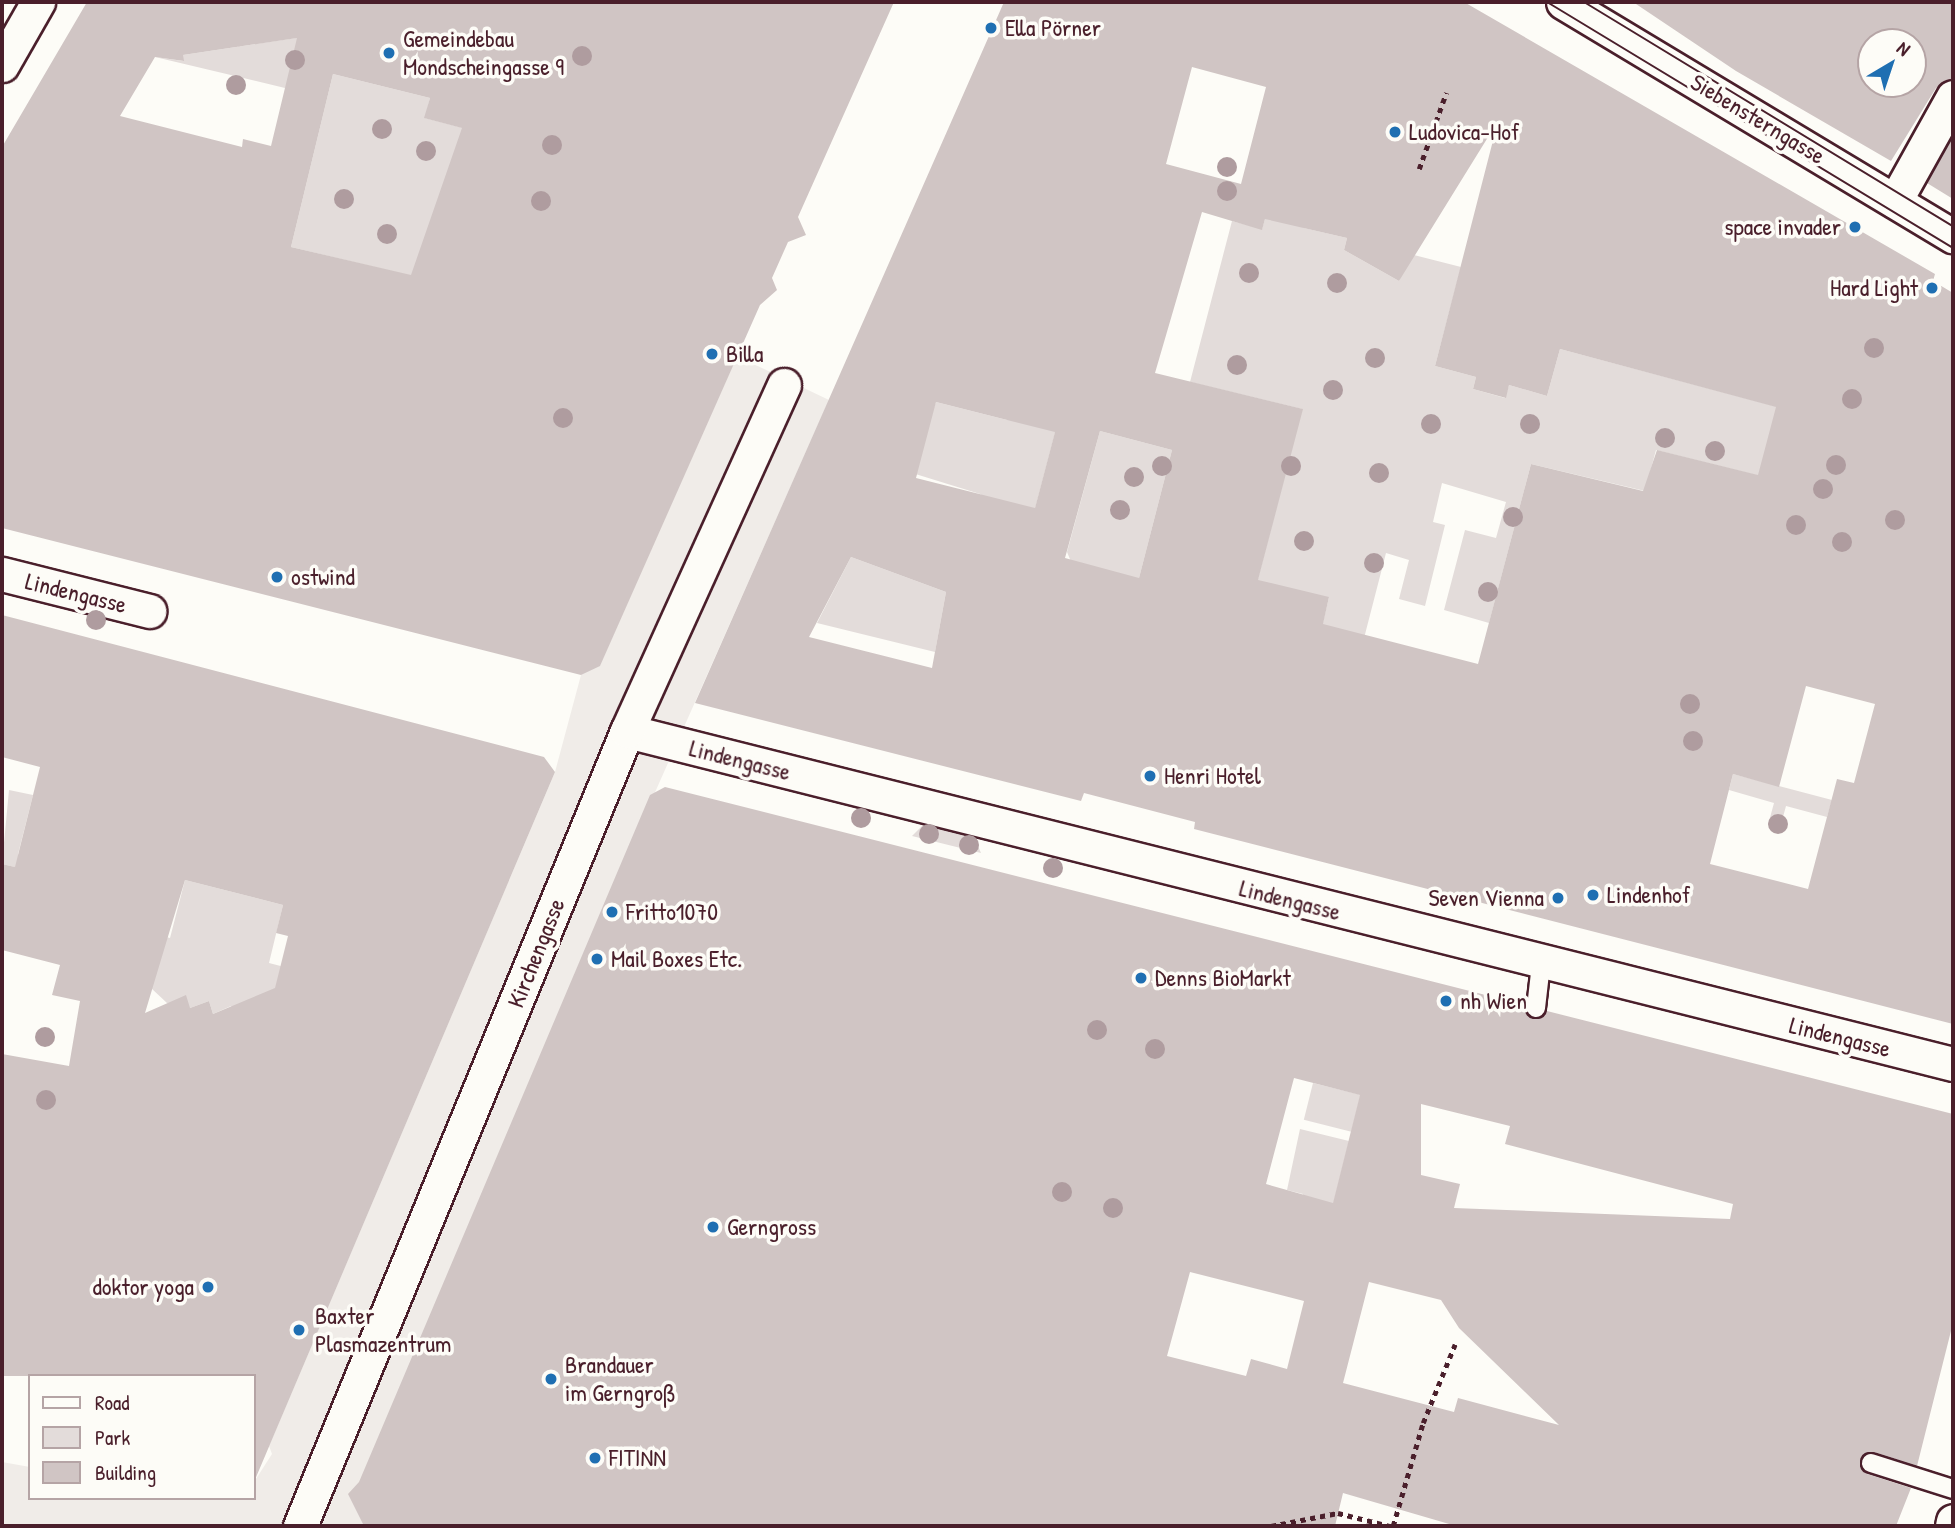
<!DOCTYPE html>
<meta charset="utf-8">
<style>
body{margin:0}
#map{position:relative;width:1955px;height:1528px;overflow:hidden;background:#fdfcf7;font-family:"Patrick Hand",sans-serif}
div>[style]{position:absolute}
[style*='--x']{left:calc(var(--x)*1px);top:calc(var(--y)*1px);width:calc(var(--w)*1px);rotate:calc(var(--a)*1deg)}
.built>*{inset:0;background:#f0ece8}
.green>*{inset:0;background:#e3dcda;transform-origin:0 0}
.building>*{inset:0;background:#d0c5c4}
.path>*{height:4.5px;margin-top:-2.25px;transform-origin:0;background:repeating-linear-gradient(90deg,#4a1f2b 0 5px,transparent 0 10px)}
.roads{filter:drop-shadow(2px 0 #4a1f2b) drop-shadow(-2px 0 #4a1f2b) drop-shadow(0 2px #4a1f2b) drop-shadow(0 -2px #4a1f2b)}
.service>*{height:18px;margin:-9px;padding:0 9px;transform-origin:9px;border-radius:9px;background:#fdfcf7}
.minor>*{height:33px;margin:-16.5px;padding:0 16.5px;transform-origin:16.5px;border-radius:16.5px;background:#fdfcf7}
.tram>*{height:2px;margin:-1px;padding:0 1px;transform-origin:1px;border-radius:1px;background:#4a1f2b}
.trees>*{width:20px;height:20px;margin:-10px;border-radius:50%;background:#af9c9f}
.dots>*{width:19px;height:19px;translate:-50% -50%;box-sizing:border-box;border:4px solid #fdfcf7;border-radius:50%}
span{translate:-50% -50%;white-space:nowrap;text-align:center;line-height:1.15;-webkit-text-stroke:7px #fdfcf7;paint-order:stroke}
.poi-label{font-size:24px;color:#4a1f2b}
.left{translate:0 -50%;text-align:left}
.right{translate:-100% -50%;text-align:right}
.street-label{font-size:24px;color:#4a1f2b}
.frame{position:absolute;inset:0;border:4px solid #4a1f2b;pointer-events:none}
.legend{position:absolute;left:28px;top:1374px;width:228px;height:126px;box-sizing:border-box;background:#fdfcf7;border:2px solid #b5a4a5;margin:0;padding:9px 12px;list-style:none;font-size:21px;color:#4a1f2b}
.legend li{display:flex;align-items:center;gap:14px;height:35px}
.legend b{width:35px;border:2px solid #b5a4a5}
.north{position:absolute;left:1857px;top:28px;width:70px;height:70px;box-sizing:border-box;background:#fdfcf7;border:2px solid #b5a4a5;border-radius:50%;rotate:39deg;font-size:19px;font-weight:700;line-height:28px;text-align:center;color:#4a1f2b}
.north::after{content:'';display:block;margin:auto;width:24px;height:32px;background:#1f6fb2;clip-path:polygon(50% 0,100% 100%,50% 72%,0 100%)}
</style>
<div id="map">
<div class="built">
<div style="clip-path:polygon(737px 356px,829px 400px,574px 975px,921px 1274px,857px 1526px,2px 1526px,2px 1462px,30px 1467px,30px 1498px,254px 1498px,254px 1482px,272px 1454px,269px 1446px,555px 772px,581px 675px,600px 665px)"></div>
</div>
<div class="green">
<div style="clip-path:polygon(563px 2px,625px 27px,585px 117px,597px 123px,556px 216px,673px 267px,632px 378px,529px 353px,535px 330px,492px 318px,527px 203px,446px 184px,412px 276px,291px 247px,333px 74px,430px 98px,425px 118px,528px 145px)"></div>
<div style="clip-path:polygon(343px 31px,285px 88px,155px 57px,183px 61px,183px 55px)"></div>
<div style="clip-path:polygon(1270px 202px,1304px 228px,1347px 238px,1344px 250px,1399px 281px,1410px 254px,1461px 267px,1435px 366px,1476px 377px,1473px 389px,1505px 398px,1509px 385px,1547px 396px,1560px 349px,1793px 411px,1772px 479px,1656px 450px,1645px 491px,1531px 464px,1489px 623px,1444px 610px,1465px 530px,1496px 538px,1506px 502px,1442px 483px,1433px 522px,1445px 525px,1425px 606px,1399px 599px,1409px 560px,1386px 553px,1362px 646px,1320px 635px,1329px 597px,1248px 617px,1302px 409px,1190px 382px,1232px 221px,1262px 229px)"></div>
<div style="clip-path:polygon(1065px 395px,1031px 524px,980px 494px,909px 472px,936px 402px,1007px 420px)"></div>
<div style="clip-path:polygon(1100px 431px,1172px 450px,1138px 582px,1072px 564px,1067px 552px)"></div>
<div style="clip-path:polygon(851px 557px,946px 592px,935px 652px,817px 623px)"></div>
<div style="clip-path:polygon(1733px 774px,1832px 800px,1827px 817px,1786px 806px,1780px 828px,1768px 825px,1774px 803px,1729px 790px)"></div>
<div style="clip-path:polygon(9px 790px,33px 795px,18px 854px,23px 869px,2px 864px)"></div>
<div style="clip-path:polygon(923px 825px,974px 837px,981px 853px,912px 836px)"></div>
<div style="clip-path:polygon(185px 880px,283px 905px,269px 963px,358px 986px,236px 1018px,231px 1006px,213px 1014px,209px 1001px,190px 1008px,167px 1003px,151px 988px,119px 925px,170px 938px)"></div>
<div style="left:1313px;top:1083px;width:49px;height:38px;rotate:14deg"></div>
<div style="clip-path:polygon(1300px 1129px,1349px 1141px,1330px 1217px,1299px 1208px,1303px 1194px,1287px 1190px)"></div>
</div>
<div class="building">
<div style="clip-path:polygon(evenodd,87px 2px,894px 2px,798px 217px,806px 235px,788px 242px,772px 278px,777px 290px,760px 305px,600px 666px,581px 675px,2px 528px,2px 147px,87px 2px,297px 38px,271px 146px,243px 139px,242px 147px,120px 116px,155px 57px,184px 61px,183px 55px,297px 38px,87px 2px,333px 74px,430px 98px,424px 118px,462px 128px,411px 275px,291px 247px,333px 74px)"></div>
<div style="clip-path:polygon(evenodd,1004px 2px,1464px 2px,1935px 274px,1933px 281px,1953px 293px,1953px 1024px,1194px 829px,1195px 822px,1084px 793px,1081px 801px,695px 703px,1004px 2px,1192px 67px,1266px 87px,1241px 184px,1166px 164px,1192px 67px,1004px 2px,1498px 121px,1435px 366px,1476px 377px,1473px 389px,1506px 398px,1509px 385px,1547px 396px,1560px 349px,1776px 407px,1758px 475px,1657px 450px,1643px 491px,1531px 464px,1478px 664px,1323px 624px,1329px 597px,1258px 580px,1303px 409px,1155px 373px,1202px 212px,1262px 230px,1265px 219px,1347px 238px,1344px 250px,1399px 281px,1498px 121px,1004px 2px,936px 402px,1055px 432px,1035px 508px,916px 478px,936px 402px,1004px 2px,1100px 431px,1172px 450px,1139px 578px,1065px 558px,1100px 431px,1004px 2px,851px 557px,946px 592px,932px 668px,809px 637px,851px 557px,1004px 2px,1806px 686px,1875px 704px,1854px 783px,1837px 779px,1808px 889px,1710px 864px,1733px 774px,1779px 787px,1806px 686px)"></div>
<div style="clip-path:polygon(evenodd,1633px 2px,1953px 2px,1953px 78px,1936px 88px,1891px 161px,1736px 71px,1633px 2px,1871px 42px,1913px 42px,1913px 84px,1871px 84px,1871px 42px)"></div>
<div style="clip-path:polygon(1953px 136px,1953px 199px,1927px 183px)"></div>
<div style="clip-path:polygon(evenodd,2px 615px,544px 757px,555px 772px,254px 1482px,254px 1376px,2px 1376px,2px 1054px,69px 1066px,80px 1001px,52px 995px,60px 965px,2px 950px,2px 864px,15px 867px,40px 767px,2px 757px,2px 615px,185px 880px,283px 905px,276px 933px,288px 936px,275px 988px,213px 1014px,209px 1001px,190px 1008px,186px 995px,145px 1013px,185px 880px)"></div>
<div style="clip-path:polygon(evenodd,665px 787px,1525px 1005px,1534px 1019px,1547px 1011px,1953px 1114px,1953px 1323px,1917px 1466px,1874px 1452px,1860px 1460px,1867px 1474px,1911px 1488px,1896px 1526px,1456px 1526px,1343px 1493px,1335px 1526px,364px 1526px,348px 1494px,359px 1482px,650px 795px,665px 787px,1294px 1078px,1360px 1095px,1333px 1203px,1266px 1184px,1294px 1078px,665px 787px,1421px 1104px,1510px 1126px,1505px 1144px,1733px 1204px,1730px 1219px,1454px 1208px,1460px 1184px,1421px 1175px,1421px 1104px,665px 787px,1190px 1272px,1304px 1301px,1287px 1369px,1251px 1359px,1246px 1376px,1167px 1356px,1190px 1272px,665px 787px,1369px 1282px,1441px 1300px,1459px 1328px,1559px 1425px,1458px 1398px,1454px 1412px,1343px 1383px,1369px 1282px)"></div>
</div>
<div class="path">
<div style="--x:1419;--y:169;--w:81;--a:-70.4"></div>
<div style="--x:1271;--y:1526;--w:68;--a:-11"></div>
<div style="--x:1338;--y:1513;--w:54;--a:14"></div>
<div style="--x:1393;--y:1526;--w:107;--a:-73.8"></div>
<div style="--x:1423;--y:1423;--w:85;--a:-67.9"></div>
</div>
<div class="roads">
<div class="service">
<div style="--x:1536;--y:1008;--w:44;--a:-83.5"></div>
<div style="--x:1871;--y:1463;--w:86;--a:17.6"></div>
</div>
<div class="minor">
<div style="--x:1563;--y:2;--w:455;--a:31"></div>
<div style="--x:2;--y:65;--w:73;--a:-60.3"></div>
<div style="--x:1895;--y:201;--w:119;--a:-60.9"></div>
<div style="--x:2;--y:574;--w:152;--a:14.1"></div>
<div style="--x:627;--y:731;--w:1367;--a:14.1"></div>
<div style="--x:300;--y:1526;--w:860;--a:-67.64"></div>
<div style="--x:627;--y:731;--w:380;--a:-65.6"></div>
<div style="--x:1952;--y:1526;--w:5;--a:-79"></div>
</div>
</div>
<div class="tram">
<div style="--x:1547;--y:2;--w:475;--a:31.2"></div>
<div style="--x:1584;--y:2;--w:432;--a:31.3"></div>
</div>
<div class="trees">
<div style="left:582px;top:56px"></div>
<div style="left:295px;top:60px"></div>
<div style="left:236px;top:85px"></div>
<div style="left:382px;top:129px"></div>
<div style="left:552px;top:145px"></div>
<div style="left:426px;top:151px"></div>
<div style="left:1227px;top:167px"></div>
<div style="left:1227px;top:191px"></div>
<div style="left:344px;top:199px"></div>
<div style="left:541px;top:201px"></div>
<div style="left:387px;top:234px"></div>
<div style="left:1249px;top:273px"></div>
<div style="left:1337px;top:283px"></div>
<div style="left:1874px;top:348px"></div>
<div style="left:1375px;top:358px"></div>
<div style="left:1237px;top:365px"></div>
<div style="left:1333px;top:390px"></div>
<div style="left:1852px;top:399px"></div>
<div style="left:563px;top:418px"></div>
<div style="left:1431px;top:424px"></div>
<div style="left:1530px;top:424px"></div>
<div style="left:1665px;top:438px"></div>
<div style="left:1715px;top:451px"></div>
<div style="left:1836px;top:465px"></div>
<div style="left:1162px;top:466px"></div>
<div style="left:1291px;top:466px"></div>
<div style="left:1379px;top:473px"></div>
<div style="left:1134px;top:477px"></div>
<div style="left:1823px;top:489px"></div>
<div style="left:1120px;top:510px"></div>
<div style="left:1513px;top:517px"></div>
<div style="left:1895px;top:520px"></div>
<div style="left:1796px;top:525px"></div>
<div style="left:1304px;top:541px"></div>
<div style="left:1842px;top:542px"></div>
<div style="left:1374px;top:563px"></div>
<div style="left:1488px;top:592px"></div>
<div style="left:96px;top:620px"></div>
<div style="left:1690px;top:704px"></div>
<div style="left:1693px;top:741px"></div>
<div style="left:861px;top:818px"></div>
<div style="left:1778px;top:824px"></div>
<div style="left:929px;top:834px"></div>
<div style="left:969px;top:845px"></div>
<div style="left:1053px;top:868px"></div>
<div style="left:1097px;top:1030px"></div>
<div style="left:45px;top:1037px"></div>
<div style="left:1155px;top:1049px"></div>
<div style="left:46px;top:1100px"></div>
<div style="left:1062px;top:1192px"></div>
<div style="left:1113px;top:1208px"></div>
</div>
<div class="dots">
<div style="left:991px;top:28px;background:#1f6fb2"></div>
<div style="left:389px;top:53px;background:#1f6fb2"></div>
<div style="left:1395px;top:132px;background:#1f6fb2"></div>
<div style="left:1855px;top:227px;background:#1f6fb2"></div>
<div style="left:1932px;top:288px;background:#1f6fb2"></div>
<div style="left:712px;top:354px;background:#1f6fb2"></div>
<div style="left:277px;top:577px;background:#1f6fb2"></div>
<div style="left:1150px;top:776px;background:#1f6fb2"></div>
<div style="left:1593px;top:895px;background:#1f6fb2"></div>
<div style="left:1558px;top:898px;background:#1f6fb2"></div>
<div style="left:612px;top:912px;background:#1f6fb2"></div>
<div style="left:597px;top:959px;background:#1f6fb2"></div>
<div style="left:1141px;top:978px;background:#1f6fb2"></div>
<div style="left:1446px;top:1001px;background:#1f6fb2"></div>
<div style="left:713px;top:1227px;background:#1f6fb2"></div>
<div style="left:208px;top:1287px;background:#1f6fb2"></div>
<div style="left:299px;top:1330px;background:#1f6fb2"></div>
<div style="left:551px;top:1379px;background:#1f6fb2"></div>
<div style="left:595px;top:1458px;background:#1f6fb2"></div>
</div>
<div class="poi-label">
<span class="left" style="left:1005px;top:28px">Ella Pörner</span>
<span class="left" style="left:403px;top:53px">Gemeindebau<br>Mondscheingasse 9</span>
<span class="left" style="left:1409px;top:132px">Ludovica-Hof</span>
<span class="right" style="left:1841px;top:227px">space invader</span>
<span class="right" style="left:1918px;top:288px">Hard Light</span>
<span class="left" style="left:726px;top:354px">Billa</span>
<span class="left" style="left:291px;top:577px">ostwind</span>
<span class="left" style="left:1164px;top:776px">Henri Hotel</span>
<span class="left" style="left:1607px;top:895px">Lindenhof</span>
<span class="right" style="left:1544px;top:898px">Seven Vienna</span>
<span class="left" style="left:626px;top:912px">Fritto1070</span>
<span class="left" style="left:611px;top:959px">Mail Boxes Etc.</span>
<span class="left" style="left:1155px;top:978px">Denns BioMarkt</span>
<span class="left" style="left:1460px;top:1001px">nh Wien</span>
<span class="left" style="left:727px;top:1227px">Gerngross</span>
<span class="right" style="left:194px;top:1287px">doktor yoga</span>
<span class="left" style="left:315px;top:1330px">Baxter<br>Plasmazentrum</span>
<span class="left" style="left:565px;top:1379px">Brandauer<br>im Gerngroß</span>
<span class="left" style="left:609px;top:1458px">FITINN</span>
</div>
<div class="street-label">
<span style="left:1758px;top:119px;rotate:31deg">Siebensterngasse</span>
<span style="left:76px;top:593px;rotate:14deg">Lindengasse</span>
<span style="left:740px;top:760px;rotate:14deg">Lindengasse</span>
<span style="left:1290px;top:900px;rotate:14deg">Lindengasse</span>
<span style="left:536px;top:953px;rotate:-68deg">Kirchengasse</span>
<span style="left:1840px;top:1037px;rotate:14deg">Lindengasse</span>
</div>
<div class="frame"></div>
<ul class="legend">
<li><b style="height:9px;background:#fdfcf7"></b>Road</li>
<li><b style="height:19px;background:#e3dcda"></b>Park</li>
<li><b style="height:19px;background:#d0c5c4"></b>Building</li>
</ul>
<div class="north">N</div>
</div>
